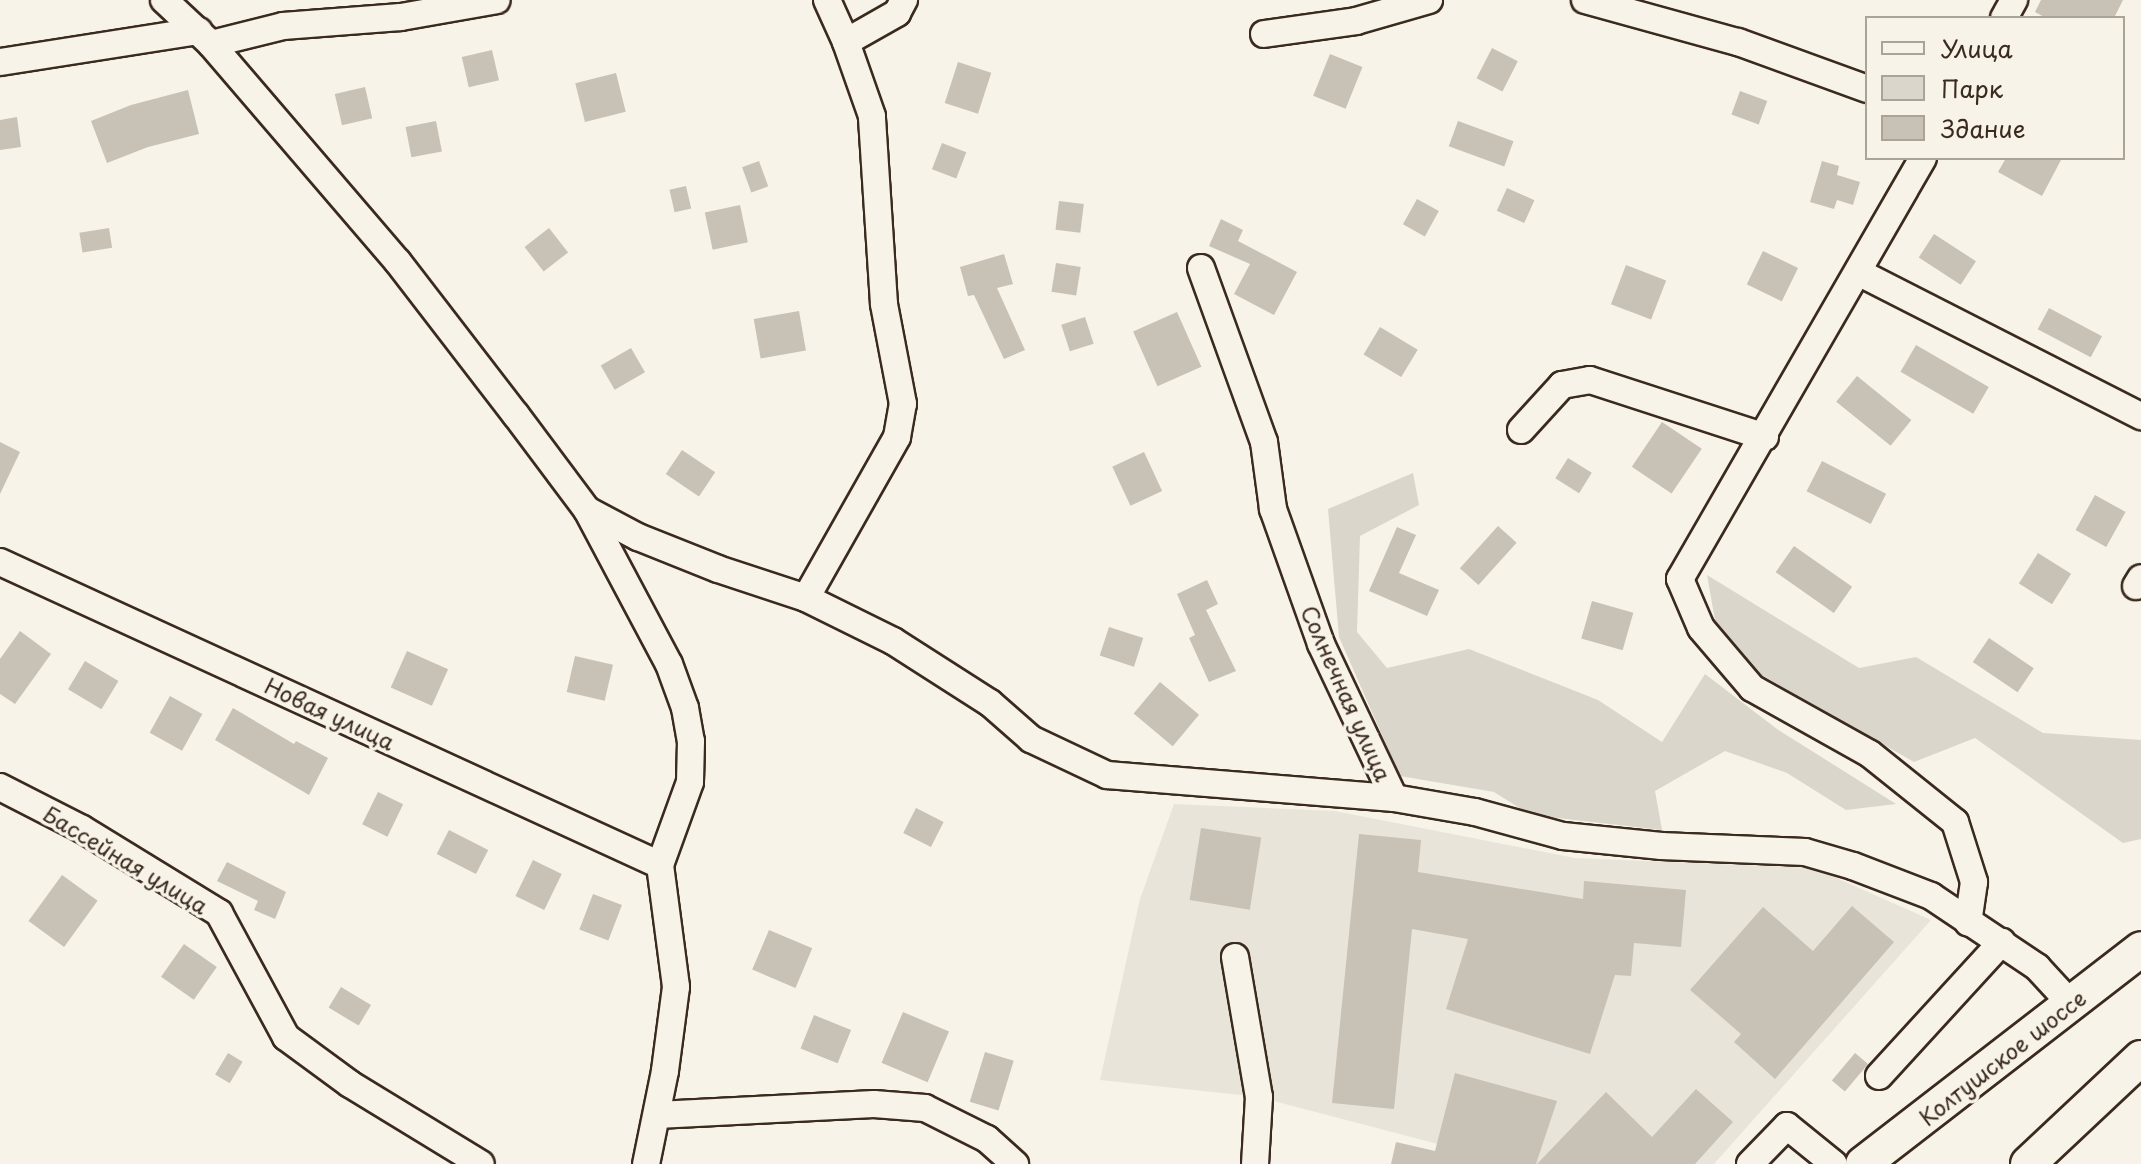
<!DOCTYPE html>
<meta charset="utf-8">
<style>
body{margin:0}
#map{position:relative;width:2141px;height:1164px;overflow:hidden;background:#f7f3e8;font-family:"Playpen Sans",sans-serif}
div>[style]{position:absolute}
[style*='--x']{left:calc(var(--x)*1px);top:calc(var(--y)*1px);width:calc(var(--w)*1px);rotate:calc(var(--a)*1deg)}
.built>*{inset:0;background:#e9e4d9}
.green>*{inset:0;background:#dbd6cb}
.building>*{inset:0;background:#c8c1b6;transform-origin:0 0}
.roads{filter:drop-shadow(2px 0 #3b2a1e) drop-shadow(-2px 0 #3b2a1e) drop-shadow(0 2px #3b2a1e) drop-shadow(0 -2px #3b2a1e)}
.minor>*{height:26px;margin:-13px;padding:0 13px;transform-origin:13px;border-radius:13px;background:#f7f3e8}
.major>*{height:34px;margin:-17px;padding:0 17px;transform-origin:17px;border-radius:17px;background:#f7f3e8}
span{translate:-50% -50%;white-space:nowrap;text-align:center;line-height:1.15;-webkit-text-stroke:7px #f7f3e8;paint-order:stroke}
.street-label{font-size:22px;color:#3b2a1e}
.legend{position:absolute;left:1865px;top:16px;width:260px;height:144px;box-sizing:border-box;background:#f7f3e8;border:2px solid #aca397;margin:0;padding:10px 14px;list-style:none;font-size:24px;color:#3b2a1e}
.legend li{display:flex;align-items:center;gap:16px;height:40px}
.legend b{width:40px;border:2px solid #aca397}
</style>
<div id="map">
<div class="built">
<div style="clip-path:polygon(1174px 804px,1335px 811px,1575px 858px,1814px 868px,1931px 920px,1714px 1164px,1514px 1164px,1259px 1097px,1100px 1080px,1140px 899px)"></div>
</div>
<div class="green">
<div style="clip-path:polygon(1413px 473px,1419px 505px,1360px 536px,1357px 632px,1387px 668px,1469px 649px,1598px 700px,1662px 742px,1705px 674px,1777px 729px,1896px 804px,1846px 810px,1787px 773px,1725px 751px,1655px 791px,1662px 830px,1531px 815px,1494px 792px,1400px 776px,1339px 637px,1328px 509px)"></div>
<div style="clip-path:polygon(1707px 575px,1859px 668px,1916px 657px,2043px 733px,2141px 740px,2141px 839px,2123px 843px,1975px 738px,1914px 762px,1758px 673px,1715px 620px)"></div>
</div>
<div class="building">
<div style="clip-path:polygon(2041px 0,2123px 0,2114px 18px,2046px 18px,2035px 12px)"></div>
<div style="left:1492px;top:48px;width:29px;height:34px;rotate:27deg"></div>
<div style="left:492px;top:50px;width:31px;height:31px;rotate:77deg"></div>
<div style="left:1330px;top:54px;width:35px;height:45px;rotate:22deg"></div>
<div style="left:958px;top:62px;width:35px;height:43px;rotate:18deg"></div>
<div style="left:616px;top:73px;width:40px;height:42px;rotate:76deg"></div>
<div style="left:365px;top:87px;width:32px;height:31px;rotate:77deg"></div>
<div style="clip-path:polygon(188px 90px,199px 134px,148px 147px,107px 163px,91px 121px,131px 105px)"></div>
<div style="left:1740px;top:91px;width:29px;height:25px;rotate:20deg"></div>
<div style="clip-path:polygon(17px 117px,21px 147px,0 150px,0 120px)"></div>
<div style="left:436px;top:121px;width:31px;height:31px;rotate:79deg"></div>
<div style="left:1458px;top:121px;width:59px;height:27px;rotate:20deg"></div>
<div style="left:942px;top:143px;width:26px;height:28px;rotate:21deg"></div>
<div style="clip-path:polygon(2006px 158px,2062px 158px,2042px 196px,1998px 172px)"></div>
<div style="left:759px;top:161px;width:27px;height:18px;rotate:70deg"></div>
<div style="clip-path:polygon(1822px 161px,1839px 166px,1837px 175px,1860px 182px,1853px 205px,1837px 200px,1834px 209px,1810px 202px)"></div>
<div style="left:686px;top:186px;width:23px;height:17px;rotate:77deg"></div>
<div style="left:1507px;top:188px;width:30px;height:25px;rotate:24deg"></div>
<div style="left:1417px;top:199px;width:25px;height:29px;rotate:29deg"></div>
<div style="left:1059px;top:201px;width:25px;height:29px;rotate:7deg"></div>
<div style="left:740px;top:205px;width:38px;height:36px;rotate:78deg"></div>
<div style="clip-path:polygon(1221px 219px,1243px 230px,1238px 241px,1297px 272px,1274px 315px,1234px 294px,1250px 264px,1209px 246px)"></div>
<div style="left:109px;top:228px;width:20px;height:30px;rotate:81deg"></div>
<div style="left:549px;top:228px;width:31px;height:31px;rotate:52deg"></div>
<div style="left:1934px;top:234px;width:50px;height:28px;rotate:33deg"></div>
<div style="left:1763px;top:251px;width:39px;height:37px;rotate:26deg"></div>
<div style="clip-path:polygon(1004px 254px,1013px 284px,997px 288px,1025px 350px,1004px 359px,974px 295px,968px 296px,960px 267px)"></div>
<div style="left:1056px;top:263px;width:25px;height:29px;rotate:9deg"></div>
<div style="left:1626px;top:265px;width:43px;height:42px;rotate:21deg"></div>
<div style="left:2049px;top:308px;width:60px;height:24px;rotate:28deg"></div>
<div style="left:799px;top:311px;width:40px;height:46px;rotate:80deg"></div>
<div style="left:1177px;top:312px;width:60px;height:48px;rotate:66deg"></div>
<div style="left:1085px;top:317px;width:28px;height:25px;rotate:72deg"></div>
<div style="left:1380px;top:327px;width:44px;height:32px;rotate:31deg"></div>
<div style="left:1916px;top:345px;width:84px;height:31px;rotate:30deg"></div>
<div style="left:631px;top:348px;width:28px;height:35px;rotate:60deg"></div>
<div style="left:1857px;top:376px;width:70px;height:33px;rotate:39deg"></div>
<div style="left:1662px;top:422px;width:48px;height:54px;rotate:34deg"></div>
<div style="clip-path:polygon(0 442px,20px 452px,0 494px)"></div>
<div style="left:682px;top:450px;width:40px;height:29px;rotate:34deg"></div>
<div style="left:1144px;top:452px;width:43px;height:35px;rotate:65deg"></div>
<div style="left:1568px;top:458px;width:28px;height:24px;rotate:32deg"></div>
<div style="left:1822px;top:461px;width:72px;height:34px;rotate:27deg"></div>
<div style="left:2095px;top:495px;width:35px;height:40px;rotate:29deg"></div>
<div style="left:1498px;top:526px;width:25px;height:57px;rotate:42deg"></div>
<div style="clip-path:polygon(1397px 527px,1416px 535px,1399px 573px,1439px 590px,1427px 616px,1369px 591px)"></div>
<div style="left:1794px;top:546px;width:71px;height:32px;rotate:35deg"></div>
<div style="left:2038px;top:553px;width:39px;height:36px;rotate:32deg"></div>
<div style="clip-path:polygon(1207px 580px,1218px 604px,1206px 610px,1236px 671px,1209px 682px,1189px 638px,1195px 635px,1177px 594px)"></div>
<div style="left:1592px;top:601px;width:43px;height:39px;rotate:16deg"></div>
<div style="left:1109px;top:627px;width:36px;height:30px;rotate:18deg"></div>
<div style="clip-path:polygon(20px 631px,51px 654px,15px 704px,0 694px,0 659px)"></div>
<div style="left:1989px;top:638px;width:54px;height:29px;rotate:34deg"></div>
<div style="left:407px;top:651px;width:45px;height:40px;rotate:24deg"></div>
<div style="left:575px;top:656px;width:39px;height:37px;rotate:13deg"></div>
<div style="left:85px;top:661px;width:39px;height:33px;rotate:31deg"></div>
<div style="left:1160px;top:682px;width:51px;height:41px;rotate:40deg"></div>
<div style="left:170px;top:696px;width:37px;height:42px;rotate:29deg"></div>
<div style="clip-path:polygon(233px 708px,294px 744px,296px 741px,328px 758px,309px 795px,215px 740px)"></div>
<div style="left:378px;top:792px;width:28px;height:36px;rotate:26deg"></div>
<div style="left:916px;top:808px;width:31px;height:28px;rotate:27deg"></div>
<div style="left:1201px;top:828px;width:61px;height:73px;rotate:9deg"></div>
<div style="left:449px;top:830px;width:44px;height:27px;rotate:27deg"></div>
<div style="clip-path:polygon(1359px 834px,1421px 840px,1418px 872px,1583px 899px,1584px 881px,1686px 890px,1681px 947px,1634px 943px,1631px 976px,1615px 975px,1590px 1054px,1446px 1009px,1468px 939px,1412px 929px,1394px 1109px,1332px 1103px)"></div>
<div style="left:533px;top:860px;width:32px;height:40px;rotate:26deg"></div>
<div style="clip-path:polygon(227px 862px,286px 892px,275px 919px,254px 910px,258px 901px,217px 881px)"></div>
<div style="left:62px;top:875px;width:44px;height:57px;rotate:36deg"></div>
<div style="left:593px;top:894px;width:31px;height:38px;rotate:21deg"></div>
<div style="clip-path:polygon(1852px 906px,1894px 942px,1775px 1079px,1734px 1042px,1741px 1034px,1690px 990px,1763px 907px,1813px 951px)"></div>
<div style="left:769px;top:930px;width:47px;height:43px;rotate:23deg"></div>
<div style="left:184px;top:944px;width:40px;height:40px;rotate:35deg"></div>
<div style="left:341px;top:987px;width:35px;height:24px;rotate:31deg"></div>
<div style="left:903px;top:1012px;width:50px;height:55px;rotate:23deg"></div>
<div style="left:814px;top:1015px;width:40px;height:36px;rotate:22deg"></div>
<div style="left:985px;top:1052px;width:30px;height:52px;rotate:17deg"></div>
<div style="left:228px;top:1053px;width:17px;height:25px;rotate:31deg"></div>
<div style="left:1855px;top:1053px;width:17px;height:36px;rotate:40deg"></div>
<div style="clip-path:polygon(1455px 1073px,1557px 1101px,1536px 1164px,1391px 1164px,1396px 1142px,1435px 1151px)"></div>
<div style="clip-path:polygon(1696px 1089px,1733px 1122px,1695px 1164px,1537px 1164px,1606px 1092px,1652px 1137px)"></div>
</div>
<div class="roads">
<div class="minor">
<div style="--x:164;--y:0;--w:64;--a:43.1"></div>
<div style="--x:211;--y:44;--w:287;--a:49.4"></div>
<div style="--x:398;--y:262;--w:193;--a:52.4"></div>
<div style="--x:516;--y:415;--w:119;--a:53.2"></div>
<div style="--x:587;--y:510;--w:174;--a:62"></div>
<div style="--x:669;--y:664;--w:47;--a:70"></div>
<div style="--x:685;--y:708;--w:34;--a:80"></div>
<div style="--x:691;--y:741;--w:41;--a:91.4"></div>
<div style="--x:690;--y:782;--w:88;--a:109.9"></div>
<div style="--x:660;--y:865;--w:123;--a:82.5"></div>
<div style="--x:676;--y:987;--w:85;--a:97.5"></div>
<div style="--x:665;--y:1071;--w:95;--a:101.5"></div>
<div style="--x:1585;--y:0;--w:159;--a:15.4"></div>
<div style="--x:1738;--y:42;--w:137;--a:20"></div>
<div style="--x:2004;--y:18;--w:21;--a:-61"></div>
<div style="--x:1264;--y:34;--w:93;--a:-8"></div>
<div style="--x:1356;--y:21;--w:76;--a:-16"></div>
<div style="--x:846;--y:42;--w:59;--a:-29.6"></div>
<div style="--x:897;--y:13;--w:15;--a:-62"></div>
<div style="--x:211;--y:44;--w:74;--a:-14"></div>
<div style="--x:283;--y:26;--w:118;--a:-4.4"></div>
<div style="--x:401;--y:17;--w:97;--a:-10"></div>
<div style="--x:0;--y:62;--w:201;--a:-8.9"></div>
<div style="--x:1923;--y:158;--w:486;--a:120"></div>
<div style="--x:1680;--y:579;--w:53;--a:66.8"></div>
<div style="--x:1701;--y:628;--w:79;--a:49.6"></div>
<div style="--x:1752;--y:688;--w:135;--a:29.2"></div>
<div style="--x:1870;--y:754;--w:109;--a:38.7"></div>
<div style="--x:1955;--y:822;--w:63;--a:72.4"></div>
<div style="--x:1974;--y:882;--w:41;--a:98.3"></div>
<div style="--x:1201;--y:268;--w:185;--a:70.1"></div>
<div style="--x:1264;--y:442;--w:68;--a:82.3"></div>
<div style="--x:1273;--y:509;--w:143;--a:70.4"></div>
<div style="--x:1321;--y:644;--w:170;--a:64.6"></div>
<div style="--x:1858;--y:272;--w:318;--a:27"></div>
<div style="--x:1521;--y:430;--w:61;--a:-47.7"></div>
<div style="--x:1562;--y:385;--w:28;--a:-10"></div>
<div style="--x:1590;--y:380;--w:184;--a:18"></div>
<div style="--x:587;--y:510;--w:58;--a:27.9"></div>
<div style="--x:638;--y:537;--w:86;--a:21.8"></div>
<div style="--x:718;--y:569;--w:93;--a:18.2"></div>
<div style="--x:806;--y:598;--w:97;--a:26.3"></div>
<div style="--x:893;--y:641;--w:115;--a:32.6"></div>
<div style="--x:990;--y:703;--w:55;--a:41.3"></div>
<div style="--x:1031;--y:739;--w:84;--a:25.3"></div>
<div style="--x:1107;--y:775;--w:288;--a:4.6"></div>
<div style="--x:1394;--y:798;--w:82;--a:9.8"></div>
<div style="--x:1475;--y:812;--w:91;--a:15.3"></div>
<div style="--x:1563;--y:836;--w:99;--a:5.8"></div>
<div style="--x:1661;--y:846;--w:144;--a:2.4"></div>
<div style="--x:1805;--y:852;--w:50;--a:16.3"></div>
<div style="--x:1853;--y:866;--w:84;--a:21"></div>
<div style="--x:1931;--y:896;--w:128;--a:33.8"></div>
<div style="--x:2037;--y:967;--w:50;--a:47.4"></div>
<div style="--x:0;--y:562;--w:726;--a:24.66"></div>
<div style="--x:2136;--y:586;--w:9;--a:-58"></div>
<div style="--x:806;--y:598;--w:185;--a:-60.5"></div>
<div style="--x:897;--y:437;--w:34;--a:-80"></div>
<div style="--x:903;--y:404;--w:102;--a:-100.8"></div>
<div style="--x:884;--y:304;--w:188;--a:-93.7"></div>
<div style="--x:872;--y:116;--w:78;--a:-109.4"></div>
<div style="--x:846;--y:42;--w:46;--a:-114.3"></div>
<div style="--x:0;--y:787;--w:92;--a:27.1"></div>
<div style="--x:82;--y:829;--w:161;--a:31.5"></div>
<div style="--x:219;--y:913;--w:141;--a:61.6"></div>
<div style="--x:286;--y:1037;--w:79;--a:36.3"></div>
<div style="--x:350;--y:1084;--w:153;--a:31.4"></div>
<div style="--x:1235;--y:957;--w:142;--a:80.3"></div>
<div style="--x:1259;--y:1097;--w:67;--a:93.4"></div>
<div style="--x:1879;--y:1076;--w:182;--a:-47.5"></div>
<div style="--x:657;--y:1115;--w:217;--a:-2.9"></div>
<div style="--x:874;--y:1104;--w:51;--a:4.5"></div>
<div style="--x:925;--y:1108;--w:69;--a:26.6"></div>
<div style="--x:987;--y:1139;--w:38;--a:42"></div>
<div style="--x:1750;--y:1164;--w:53;--a:-45.8"></div>
<div style="--x:1787;--y:1126;--w:60;--a:39"></div>
</div>
<div class="major">
<div style="--x:1863;--y:1164;--w:351;--a:-37.7"></div>
<div style="--x:2028;--y:1164;--w:155;--a:-43.2"></div>
</div>
</div>
<div class="street-label">
<span style="left:1347px;top:693px;rotate:66deg">Солнечная улица</span>
<span style="left:330px;top:713px;rotate:25deg">Новая улица</span>
<span style="left:126px;top:859px;rotate:31deg">Бассейная улица</span>
<span style="left:2002px;top:1057px;rotate:-38deg">Колтушское шоссе</span>
</div>
<ul class="legend">
<li><b style="height:10px;background:#f7f3e8"></b>Улица</li>
<li><b style="height:22px;background:#dbd6cb"></b>Парк</li>
<li><b style="height:22px;background:#c8c1b6"></b>Здание</li>
</ul>
</div>
